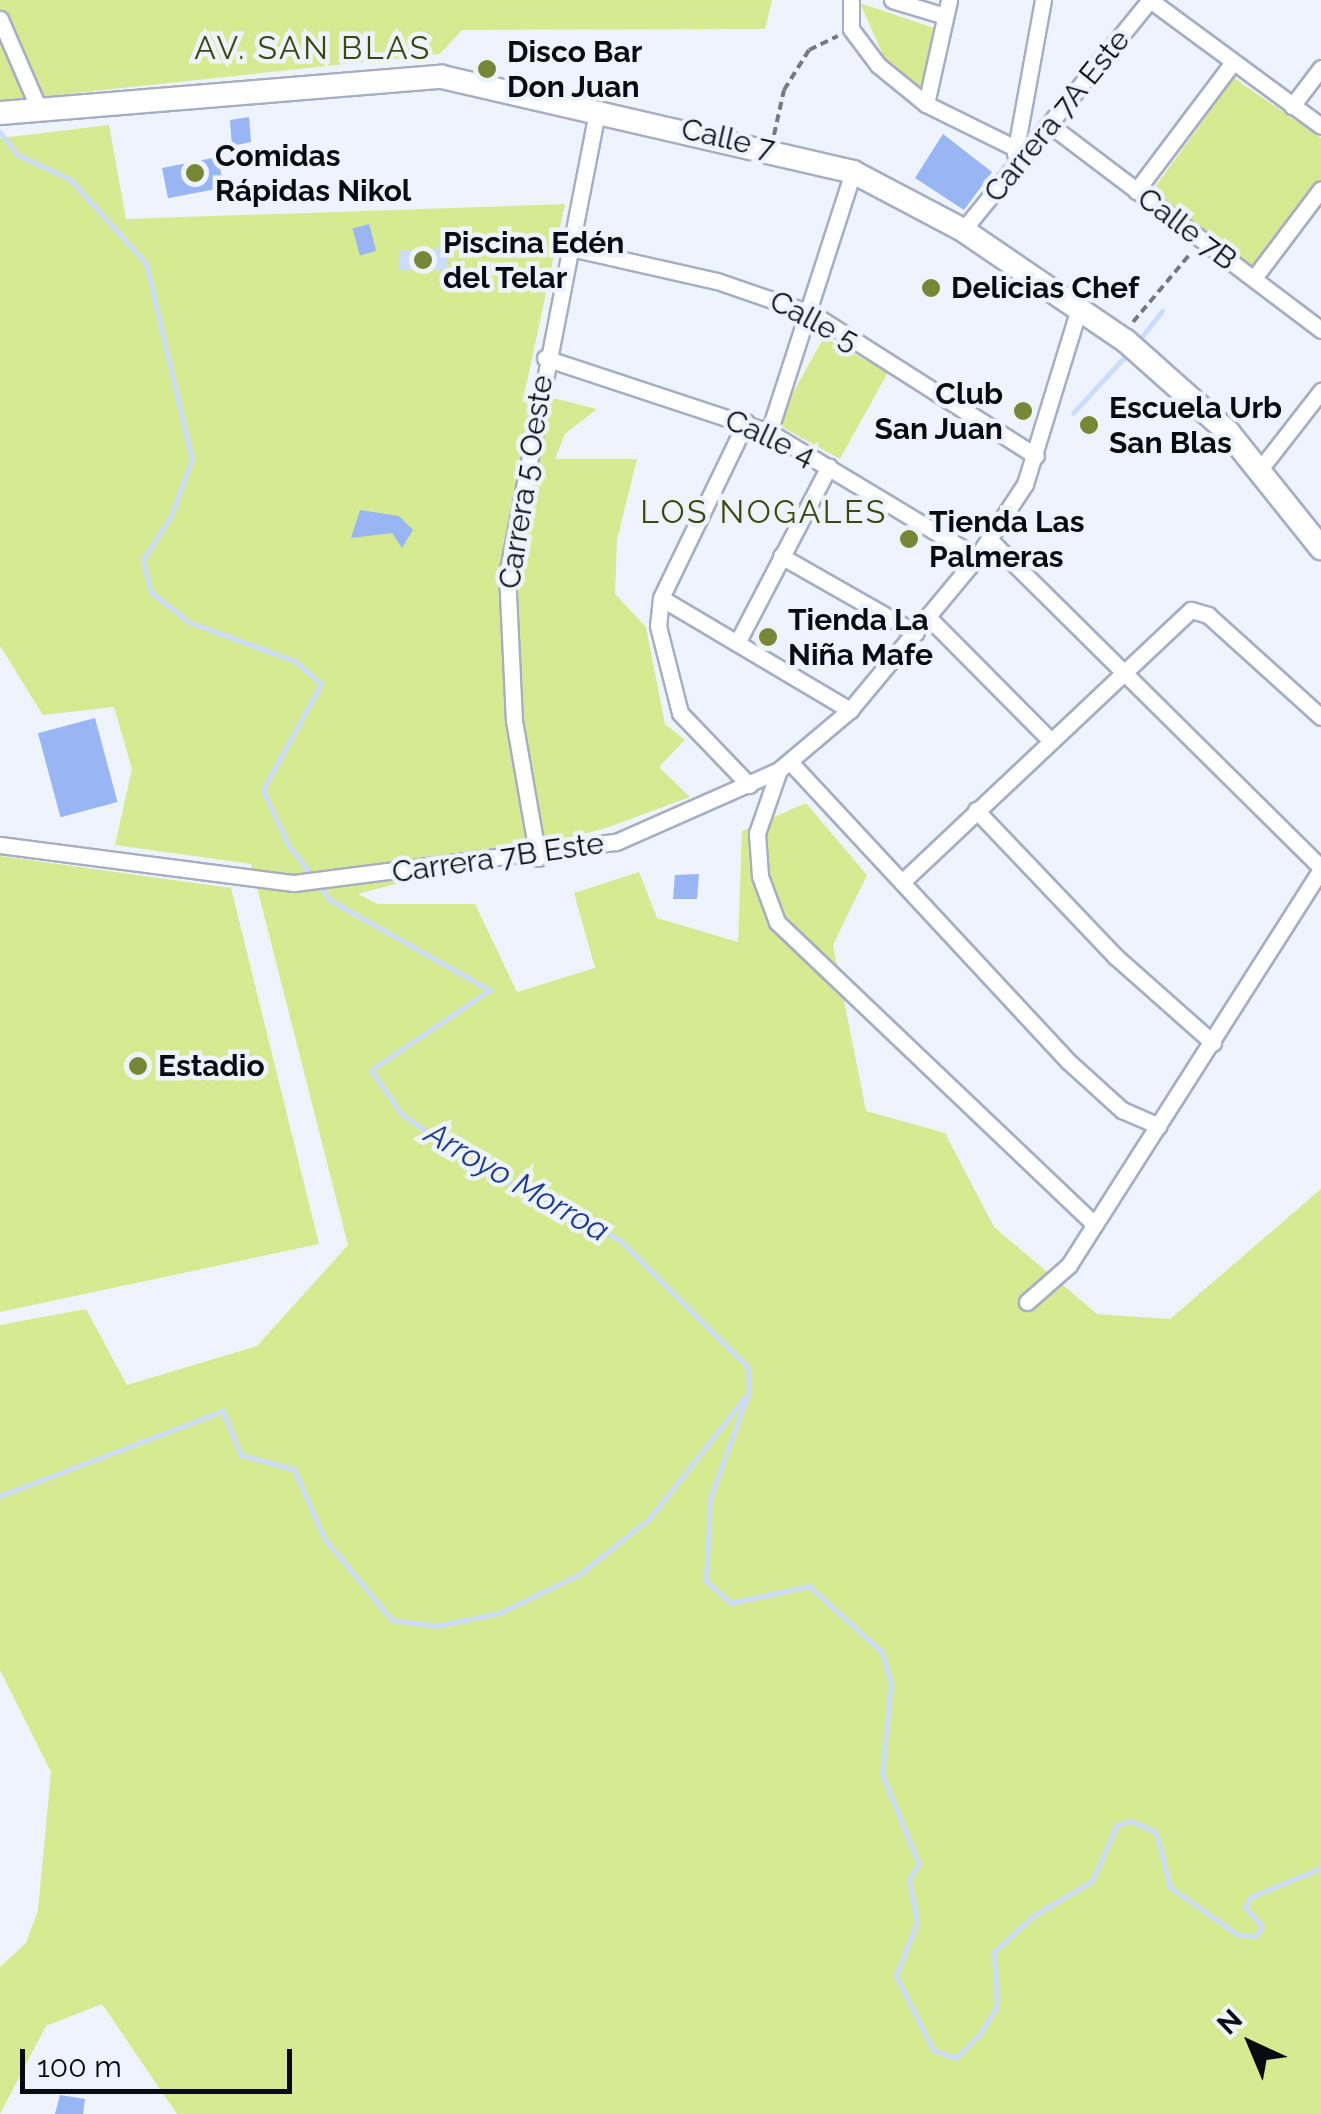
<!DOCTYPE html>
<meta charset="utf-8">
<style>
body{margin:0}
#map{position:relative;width:1321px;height:2114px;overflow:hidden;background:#edf3ff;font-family:Raleway,sans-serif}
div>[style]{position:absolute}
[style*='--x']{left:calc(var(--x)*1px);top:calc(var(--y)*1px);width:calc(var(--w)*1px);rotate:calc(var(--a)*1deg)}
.green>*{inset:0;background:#d6ea91;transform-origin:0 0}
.water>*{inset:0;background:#ccdcfd}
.stream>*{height:5px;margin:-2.5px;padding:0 2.5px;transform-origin:2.5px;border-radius:2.5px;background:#ccdcfd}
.building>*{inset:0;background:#98b5f4;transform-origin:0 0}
.path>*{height:4px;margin-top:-2px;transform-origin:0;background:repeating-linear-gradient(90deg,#737881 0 8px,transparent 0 13px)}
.roads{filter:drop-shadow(2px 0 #a6afc2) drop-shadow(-2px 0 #a6afc2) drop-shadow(0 2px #a6afc2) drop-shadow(0 -2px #a6afc2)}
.street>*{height:15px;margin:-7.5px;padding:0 7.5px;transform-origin:7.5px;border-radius:7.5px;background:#fff}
.secondary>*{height:22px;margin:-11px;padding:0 11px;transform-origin:11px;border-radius:11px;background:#fff}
.dots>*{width:28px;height:28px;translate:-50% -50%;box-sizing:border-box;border:5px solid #edf3ff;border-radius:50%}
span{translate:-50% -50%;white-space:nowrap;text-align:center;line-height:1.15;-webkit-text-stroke:9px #edf3ff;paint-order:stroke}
.poi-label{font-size:30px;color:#080b12;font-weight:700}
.left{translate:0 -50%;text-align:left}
.right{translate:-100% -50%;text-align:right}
.street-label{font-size:30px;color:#080b12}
.neighbourhood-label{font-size:32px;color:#3d470c;letter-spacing:2.5px}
.water-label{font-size:32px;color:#1b3b94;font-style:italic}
.north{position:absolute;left:1201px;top:1994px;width:100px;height:100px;-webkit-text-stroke:8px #edf3ff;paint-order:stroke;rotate:316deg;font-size:28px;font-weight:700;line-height:40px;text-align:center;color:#080b12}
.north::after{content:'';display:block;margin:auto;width:35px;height:45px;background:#080b12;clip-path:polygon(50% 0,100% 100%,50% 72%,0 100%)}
.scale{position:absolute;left:20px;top:2049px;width:272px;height:45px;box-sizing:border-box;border:5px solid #080b12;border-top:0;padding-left:12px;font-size:30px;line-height:35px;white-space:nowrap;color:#080b12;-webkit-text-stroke:8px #edf3ff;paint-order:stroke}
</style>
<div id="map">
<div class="green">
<div style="clip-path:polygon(0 0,772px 0,765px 29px,462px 30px,440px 54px,0 101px)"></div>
<div style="clip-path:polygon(860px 3px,940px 30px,923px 91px,887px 64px)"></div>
<div style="clip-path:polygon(1234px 78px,1321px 138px,1321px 183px,1253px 273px,1150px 194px)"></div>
<div style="clip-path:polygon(109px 125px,126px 219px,565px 204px,525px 391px,597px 409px,565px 434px,555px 459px,637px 459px,617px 540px,615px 594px,646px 627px,665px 724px,685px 740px,659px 767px,690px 797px,606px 828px,358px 894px,378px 904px,475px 904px,517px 992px,595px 968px,574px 893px,639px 872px,657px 918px,738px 942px,742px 831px,806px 803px,867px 875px,833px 945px,866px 1111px,945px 1133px,994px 1227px,1097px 1314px,1170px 1319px,1321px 1189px,1321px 2114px,177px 2114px,102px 2004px,46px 2026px,0 2114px,0 1967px,26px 1943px,38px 1910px,51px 1772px,0 1670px,0 1325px,86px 1309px,127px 1385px,257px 1346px,348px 1245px,251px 864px,115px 845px,132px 769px,114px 707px,43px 715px,0 646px,0 138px)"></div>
<div style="left:824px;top:337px;width:73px;height:99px;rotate:29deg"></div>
<div style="clip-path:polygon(0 856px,231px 888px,319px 1244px,0 1312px)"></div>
</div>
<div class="water">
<div style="clip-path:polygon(448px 248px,447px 270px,399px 270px,400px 251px)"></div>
</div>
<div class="stream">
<div style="--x:0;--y:132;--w:29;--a:52"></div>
<div style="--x:18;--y:155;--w:57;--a:24.8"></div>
<div style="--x:70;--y:179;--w:113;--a:47.9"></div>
<div style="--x:146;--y:263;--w:201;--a:76.8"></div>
<div style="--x:192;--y:459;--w:61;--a:110.2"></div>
<div style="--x:171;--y:516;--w:52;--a:122.5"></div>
<div style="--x:143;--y:560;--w:33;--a:76"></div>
<div style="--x:151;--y:592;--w:48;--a:38.3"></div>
<div style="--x:189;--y:622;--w:113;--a:20.2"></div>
<div style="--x:295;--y:661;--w:35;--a:41"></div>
<div style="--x:321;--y:684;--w:121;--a:118.7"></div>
<div style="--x:263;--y:790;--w:60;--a:65.2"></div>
<div style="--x:288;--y:844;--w:70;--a:53.1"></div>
<div style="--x:330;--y:900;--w:184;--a:29.4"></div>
<div style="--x:490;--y:990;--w:143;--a:146.1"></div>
<div style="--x:371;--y:1070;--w:52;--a:55.1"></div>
<div style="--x:401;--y:1113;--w:79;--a:36.3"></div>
<div style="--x:465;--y:1160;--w:174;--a:27.3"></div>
<div style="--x:620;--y:1240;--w:180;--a:44.8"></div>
<div style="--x:748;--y:1367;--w:25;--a:88"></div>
<div style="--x:749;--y:1392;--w:113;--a:110.2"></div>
<div style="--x:710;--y:1498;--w:83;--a:92.8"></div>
<div style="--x:706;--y:1581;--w:33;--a:41"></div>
<div style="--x:731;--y:1603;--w:80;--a:-12.3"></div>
<div style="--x:809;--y:1586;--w:98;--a:42.1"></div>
<div style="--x:882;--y:1652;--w:32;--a:74"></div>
<div style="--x:891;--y:1683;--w:91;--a:95.6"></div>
<div style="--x:882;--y:1774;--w:97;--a:67.7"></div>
<div style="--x:919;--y:1864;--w:18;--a:124"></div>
<div style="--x:909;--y:1879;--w:44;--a:79.5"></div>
<div style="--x:917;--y:1922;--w:58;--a:111.3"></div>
<div style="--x:896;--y:1976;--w:83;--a:63.4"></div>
<div style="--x:933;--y:2050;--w:24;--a:19"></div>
<div style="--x:956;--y:2058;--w:34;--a:-45"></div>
<div style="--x:980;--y:2034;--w:33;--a:-59"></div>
<div style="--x:997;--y:2006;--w:54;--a:-93.2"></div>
<div style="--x:994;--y:1952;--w:53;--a:-42.7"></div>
<div style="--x:1033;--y:1916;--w:69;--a:-30.7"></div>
<div style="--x:1092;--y:1881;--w:61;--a:-65.9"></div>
<div style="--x:1117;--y:1825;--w:15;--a:-16"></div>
<div style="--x:1131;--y:1821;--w:27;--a:24"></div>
<div style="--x:1156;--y:1832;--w:57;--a:75.7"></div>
<div style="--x:1170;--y:1887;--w:83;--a:35.2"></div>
<div style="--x:1238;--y:1935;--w:18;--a:3"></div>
<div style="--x:1256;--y:1936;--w:12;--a:-59"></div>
<div style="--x:1262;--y:1926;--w:25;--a:-132"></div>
<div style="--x:1245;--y:1907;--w:12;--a:-59"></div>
<div style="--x:1251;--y:1897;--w:76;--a:-22.5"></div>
<div style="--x:1136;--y:344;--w:42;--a:-51.8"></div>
<div style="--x:1073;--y:413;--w:83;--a:-47.4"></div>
<div style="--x:0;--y:1496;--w:239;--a:-20.9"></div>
<div style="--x:223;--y:1411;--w:48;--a:67.8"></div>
<div style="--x:241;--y:1455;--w:55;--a:14.8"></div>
<div style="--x:294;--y:1469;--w:75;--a:66.5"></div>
<div style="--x:324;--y:1538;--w:107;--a:50.3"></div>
<div style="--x:392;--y:1620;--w:45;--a:7.6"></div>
<div style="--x:437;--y:1626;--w:63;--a:-11.8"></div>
<div style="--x:499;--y:1613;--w:90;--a:-25.7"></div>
<div style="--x:580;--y:1574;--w:88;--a:-38.6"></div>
<div style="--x:649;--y:1519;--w:157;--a:-51.7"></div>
</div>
<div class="building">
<div style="clip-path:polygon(249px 117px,251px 142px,232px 146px,230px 120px)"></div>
<div style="clip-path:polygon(943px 134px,992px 172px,964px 210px,915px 178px)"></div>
<div style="left:218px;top:157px;width:31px;height:57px;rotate:79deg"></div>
<div style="left:369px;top:224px;width:28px;height:17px;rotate:75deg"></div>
<div style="clip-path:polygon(360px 510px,399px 516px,413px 530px,402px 548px,392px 533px,351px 538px)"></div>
<div style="left:95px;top:718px;width:87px;height:59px;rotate:75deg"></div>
<div style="clip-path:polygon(699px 874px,697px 899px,673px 899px,675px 875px)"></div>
<div style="clip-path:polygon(60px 2095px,85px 2099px,83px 2114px,55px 2114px)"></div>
</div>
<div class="path">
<div style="--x:774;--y:135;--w:46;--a:-77.5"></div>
<div style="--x:784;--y:90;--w:47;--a:-58"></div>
<div style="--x:809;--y:50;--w:32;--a:-26"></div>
<div style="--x:1133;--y:322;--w:90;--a:-50"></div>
</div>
<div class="roads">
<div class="street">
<div style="--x:851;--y:0;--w:29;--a:90"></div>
<div style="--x:851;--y:29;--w:45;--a:53.1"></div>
<div style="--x:878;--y:65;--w:62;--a:39.1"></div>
<div style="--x:926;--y:104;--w:95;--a:26.3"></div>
<div style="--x:892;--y:0;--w:55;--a:16.8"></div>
<div style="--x:1150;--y:0;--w:212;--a:36.4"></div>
<div style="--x:0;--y:19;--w:96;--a:66.6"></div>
<div style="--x:926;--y:104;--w:107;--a:-77.5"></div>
<div style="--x:1292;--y:106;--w:48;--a:-52.7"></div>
<div style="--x:1054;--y:128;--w:335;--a:37.1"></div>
<div style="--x:1015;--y:154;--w:157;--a:-79.7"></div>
<div style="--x:1136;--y:191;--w:158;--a:-53"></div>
<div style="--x:963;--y:230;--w:296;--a:-50.9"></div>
<div style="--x:566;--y:247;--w:155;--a:12.7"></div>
<div style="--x:717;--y:281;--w:102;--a:19"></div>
<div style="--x:813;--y:314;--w:264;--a:32.5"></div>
<div style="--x:1254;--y:278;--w:111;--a:-53"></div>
<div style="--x:545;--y:358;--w:236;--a:18.3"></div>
<div style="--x:769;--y:432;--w:243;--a:31"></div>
<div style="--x:746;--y:422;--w:195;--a:115.8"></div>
<div style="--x:661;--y:598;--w:28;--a:96"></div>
<div style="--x:658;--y:626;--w:90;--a:75.8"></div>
<div style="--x:680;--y:713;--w:100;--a:46.2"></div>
<div style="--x:769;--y:432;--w:273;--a:-72.1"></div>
<div style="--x:1261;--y:468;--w:98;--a:-52.1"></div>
<div style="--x:989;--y:539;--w:467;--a:44.7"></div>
<div style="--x:781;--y:556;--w:155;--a:29.7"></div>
<div style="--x:661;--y:598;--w:220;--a:30.7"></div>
<div style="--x:929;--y:618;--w:169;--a:45.2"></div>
<div style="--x:737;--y:643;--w:199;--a:-62.5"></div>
<div style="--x:791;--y:763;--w:408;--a:47.1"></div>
<div style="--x:1069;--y:1062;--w:72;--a:42.2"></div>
<div style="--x:1122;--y:1110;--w:40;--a:23.4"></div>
<div style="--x:779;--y:770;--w:67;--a:109.2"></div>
<div style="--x:757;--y:833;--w:43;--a:86"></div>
<div style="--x:760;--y:876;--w:49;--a:69.7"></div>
<div style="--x:777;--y:922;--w:438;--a:43.6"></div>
<div style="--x:976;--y:810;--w:202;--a:46.4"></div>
<div style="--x:1115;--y:956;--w:131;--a:41.6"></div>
<div style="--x:0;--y:845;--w:296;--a:7.4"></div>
<div style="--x:294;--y:883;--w:325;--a:-7.3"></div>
<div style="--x:616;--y:842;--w:178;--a:-23.8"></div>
<div style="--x:779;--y:770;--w:93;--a:-40.2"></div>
<div style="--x:850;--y:710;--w:199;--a:-50.3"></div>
<div style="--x:977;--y:557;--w:87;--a:-56.7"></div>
<div style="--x:1025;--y:484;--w:184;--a:-72.9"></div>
<div style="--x:538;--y:858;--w:139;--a:-99.9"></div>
<div style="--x:514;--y:721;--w:146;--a:-92.7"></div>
<div style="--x:507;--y:575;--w:475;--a:-79"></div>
<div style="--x:902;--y:882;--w:397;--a:-43.3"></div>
<div style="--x:1191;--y:610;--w:18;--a:16"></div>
<div style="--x:1208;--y:615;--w:152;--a:42.1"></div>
<div style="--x:1027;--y:1302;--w:56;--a:-41.4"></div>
<div style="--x:1069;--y:1265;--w:469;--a:-57.5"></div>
</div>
<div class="secondary">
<div style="--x:0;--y:113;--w:443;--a:-4.7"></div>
<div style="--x:442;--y:77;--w:422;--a:13"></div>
<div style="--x:853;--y:172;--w:124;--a:27.8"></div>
<div style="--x:963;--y:230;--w:197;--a:34.3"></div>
<div style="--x:1126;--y:341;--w:137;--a:41.7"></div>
<div style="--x:1228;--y:432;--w:149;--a:51.3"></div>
</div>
</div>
<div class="dots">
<div style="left:487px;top:69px;background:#778735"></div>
<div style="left:195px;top:173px;background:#778735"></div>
<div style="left:423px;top:260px;background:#778735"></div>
<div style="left:931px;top:288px;background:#778735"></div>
<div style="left:1023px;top:411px;background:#778735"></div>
<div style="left:1089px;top:425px;background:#778735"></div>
<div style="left:909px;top:539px;background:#778735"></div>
<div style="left:768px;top:637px;background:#778735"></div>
<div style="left:138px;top:1066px;background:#778735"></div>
</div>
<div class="poi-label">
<span class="left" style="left:507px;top:69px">Disco Bar<br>Don Juan</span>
<span class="left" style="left:215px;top:173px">Comidas<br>Rápidas Nikol</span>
<span class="left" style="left:443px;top:260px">Piscina Edén<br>del Telar</span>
<span class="left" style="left:951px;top:288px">Delicias Chef</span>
<span class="right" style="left:1003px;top:411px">Club<br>San Juan</span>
<span class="left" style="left:1109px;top:425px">Escuela Urb<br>San Blas</span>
<span class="left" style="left:929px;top:539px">Tienda Las<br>Palmeras</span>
<span class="left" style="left:788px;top:637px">Tienda La<br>Niña Mafe</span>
<span class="left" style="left:158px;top:1066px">Estadio</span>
</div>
<div class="street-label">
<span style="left:1057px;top:116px;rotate:-51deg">Carrera 7A Este</span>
<span style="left:728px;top:139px;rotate:13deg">Calle 7</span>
<span style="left:1187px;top:229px;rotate:37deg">Calle 7B</span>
<span style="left:814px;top:321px;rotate:28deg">Calle 5</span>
<span style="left:770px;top:438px;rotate:25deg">Calle 4</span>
<span style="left:526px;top:482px;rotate:-81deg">Carrera 5 Oeste</span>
<span style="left:498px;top:858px;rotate:-8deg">Carrera 7B Este</span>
</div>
<div class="neighbourhood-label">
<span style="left:313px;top:48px">AV. SAN BLAS</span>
<span style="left:764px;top:512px">LOS NOGALES</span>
</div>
<div class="water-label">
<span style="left:517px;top:1182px;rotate:30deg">Arroyo Morroa</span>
</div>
<div class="north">N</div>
<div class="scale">100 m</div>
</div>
